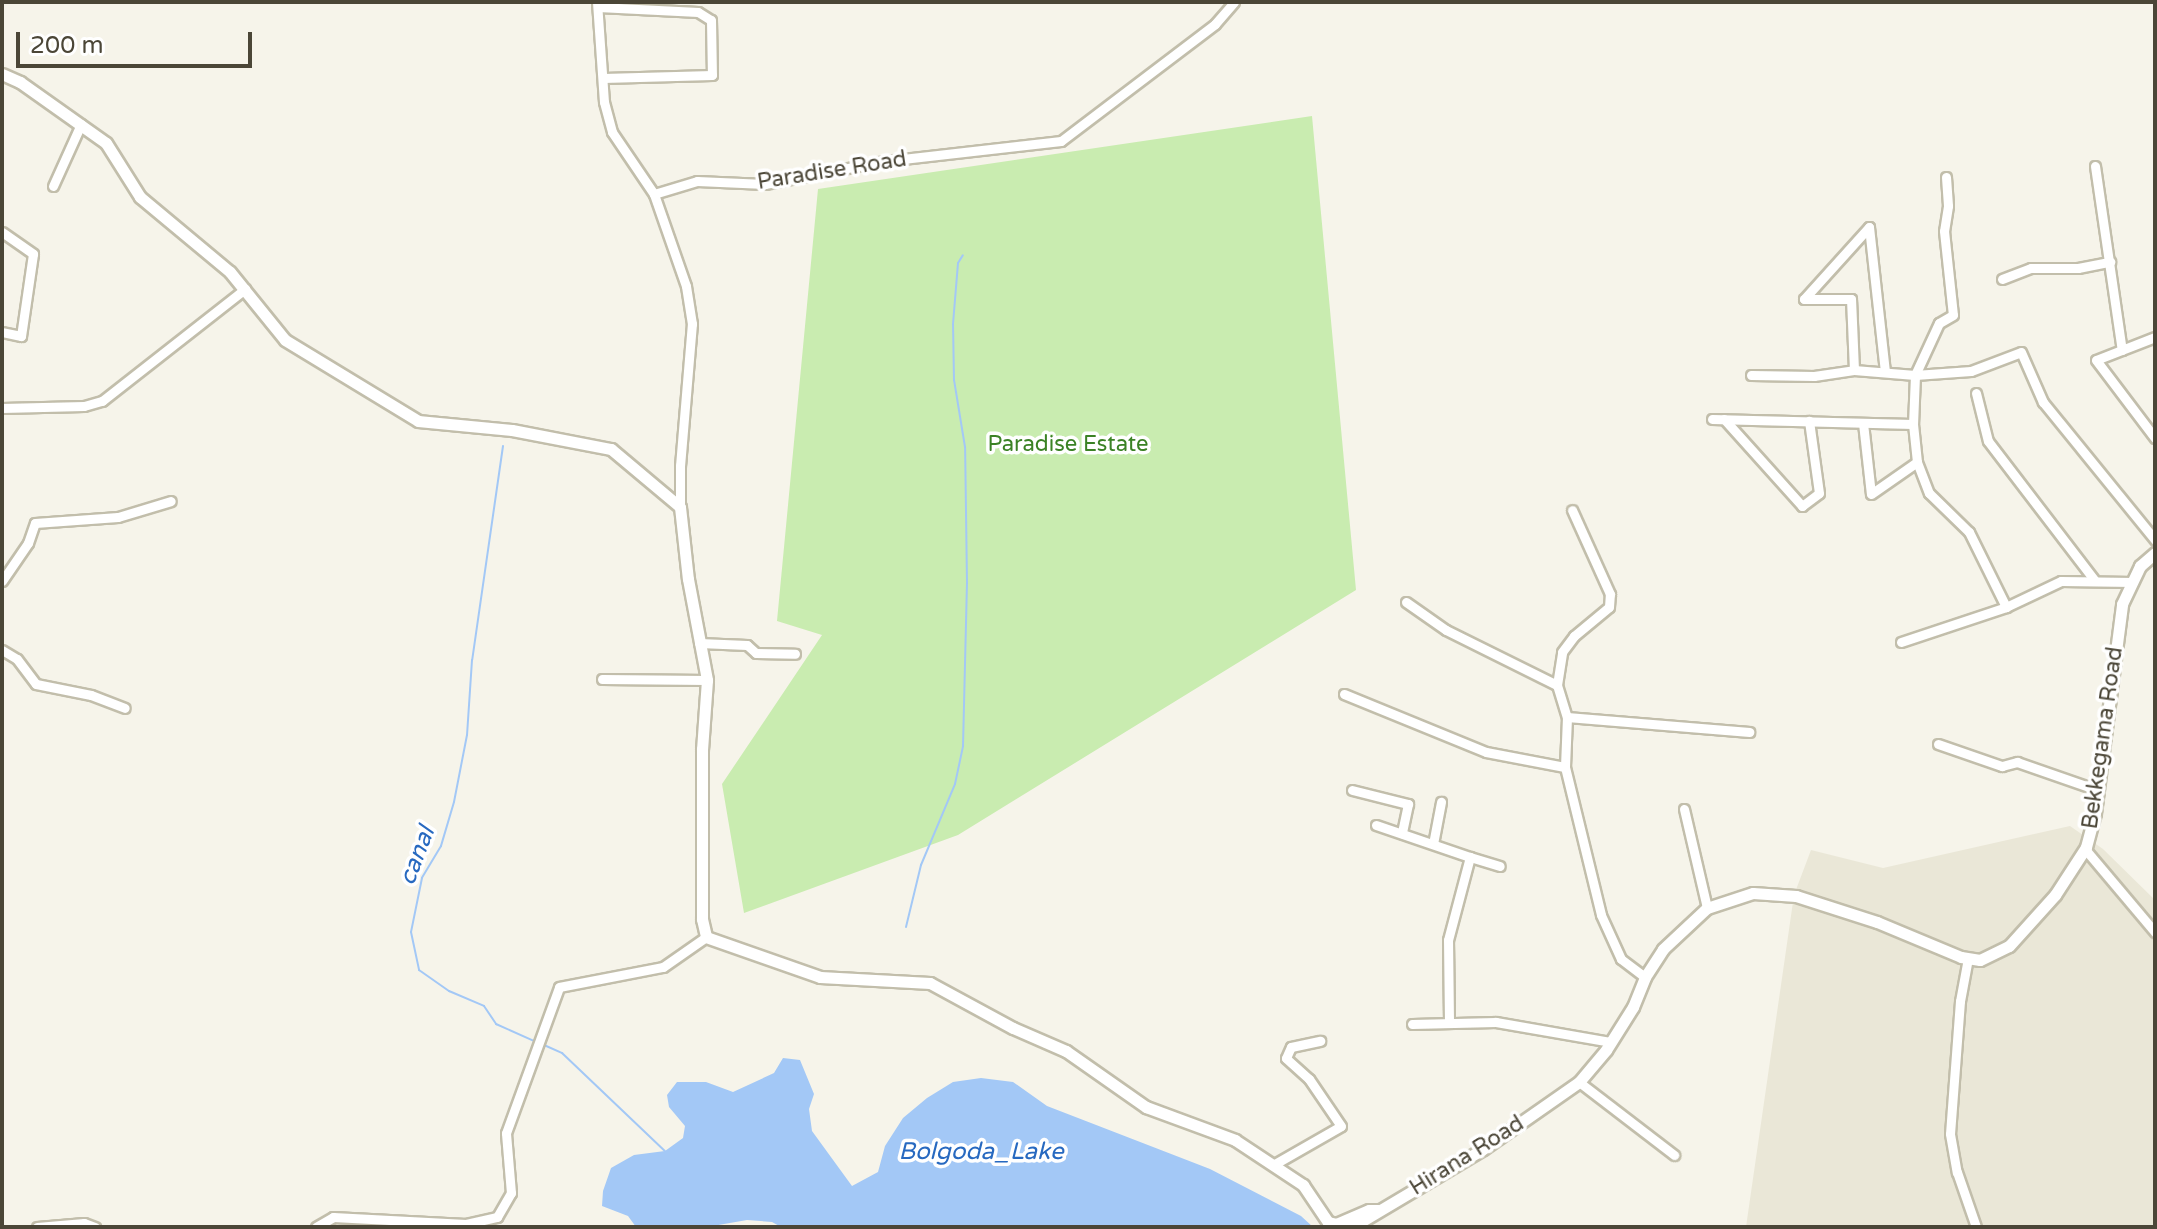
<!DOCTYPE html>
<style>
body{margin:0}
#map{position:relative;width:2157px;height:1229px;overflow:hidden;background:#f6f4ea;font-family:"Varela Round",sans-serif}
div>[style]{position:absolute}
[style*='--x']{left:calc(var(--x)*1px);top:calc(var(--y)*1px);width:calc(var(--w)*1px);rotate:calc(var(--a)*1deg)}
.residential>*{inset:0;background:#eae7d7}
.green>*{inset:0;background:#c9ecb0}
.water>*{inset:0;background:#a3c8f6}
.stream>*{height:2px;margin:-1px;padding:0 1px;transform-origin:1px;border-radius:1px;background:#a3c8f6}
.roads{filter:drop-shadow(2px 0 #c2beab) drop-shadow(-2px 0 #c2beab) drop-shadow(0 2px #c2beab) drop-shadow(0 -2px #c2beab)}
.minor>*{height:9px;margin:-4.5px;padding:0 4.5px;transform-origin:4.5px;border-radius:4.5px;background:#fff}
.tertiary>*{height:11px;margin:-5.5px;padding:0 5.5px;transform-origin:5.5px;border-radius:5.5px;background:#fff}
span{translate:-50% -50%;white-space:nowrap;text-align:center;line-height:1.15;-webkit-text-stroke:7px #fff;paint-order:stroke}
.street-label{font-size:22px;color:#4b4637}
.park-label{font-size:22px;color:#3b8225}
.water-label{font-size:24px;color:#2769c0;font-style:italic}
.frame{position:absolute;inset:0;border:4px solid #4b4637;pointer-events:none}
.scale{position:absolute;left:16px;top:32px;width:236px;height:36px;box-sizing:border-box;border:4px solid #4b4637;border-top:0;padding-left:10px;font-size:24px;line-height:28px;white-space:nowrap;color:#4b4637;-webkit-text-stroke:6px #fff;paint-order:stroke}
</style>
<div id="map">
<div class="residential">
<div style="clip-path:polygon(2070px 826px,2103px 849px,2155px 900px,2155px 1227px,1746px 1227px,1794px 895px,1811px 850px,1883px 868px)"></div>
</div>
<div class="green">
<div style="clip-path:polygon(1312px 116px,1356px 590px,958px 835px,744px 913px,722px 784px,822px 635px,777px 621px,818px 189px)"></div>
</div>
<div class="water">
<div style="clip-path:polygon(783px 1058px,800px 1060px,814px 1094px,809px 1109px,812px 1131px,852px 1186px,878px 1172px,885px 1146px,903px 1118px,927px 1098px,953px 1082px,981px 1078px,1013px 1082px,1047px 1106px,1210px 1169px,1301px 1216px,1313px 1227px,781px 1227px,772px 1222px,747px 1220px,707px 1227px,636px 1227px,628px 1216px,602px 1206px,603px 1191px,611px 1168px,634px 1155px,665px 1151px,683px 1138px,685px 1126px,669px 1107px,667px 1095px,677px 1082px,706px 1082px,733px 1092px,774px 1073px)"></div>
</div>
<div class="stream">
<div style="--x:503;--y:446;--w:216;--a:98.2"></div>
<div style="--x:472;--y:660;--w:75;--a:93.8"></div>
<div style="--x:467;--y:735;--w:68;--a:101"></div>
<div style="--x:454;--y:802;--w:46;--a:106.5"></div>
<div style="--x:441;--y:846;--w:37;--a:121"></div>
<div style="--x:422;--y:878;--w:55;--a:101.5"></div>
<div style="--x:411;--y:932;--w:39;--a:78"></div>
<div style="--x:419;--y:970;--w:37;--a:35"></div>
<div style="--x:449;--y:991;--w:38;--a:23"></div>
<div style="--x:484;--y:1006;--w:22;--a:56"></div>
<div style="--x:496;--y:1024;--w:42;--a:24.1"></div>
<div style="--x:906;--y:927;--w:64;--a:-76.4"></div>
<div style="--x:921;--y:865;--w:88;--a:-67.2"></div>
<div style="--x:955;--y:784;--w:39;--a:-78"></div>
<div style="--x:963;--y:746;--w:163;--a:-88.6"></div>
<div style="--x:967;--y:583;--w:136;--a:-90.8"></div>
<div style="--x:965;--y:447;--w:68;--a:-99.3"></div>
<div style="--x:954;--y:380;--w:56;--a:-91"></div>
<div style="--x:953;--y:324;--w:61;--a:-85.3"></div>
<div style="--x:958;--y:263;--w:9;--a:-58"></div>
<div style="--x:544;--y:1045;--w:20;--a:24"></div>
<div style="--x:562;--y:1053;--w:142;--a:43.6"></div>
</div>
<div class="roads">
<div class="minor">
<div style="--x:597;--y:2;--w:100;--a:86"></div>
<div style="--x:604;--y:102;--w:31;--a:75"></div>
<div style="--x:612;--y:132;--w:75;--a:55.9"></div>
<div style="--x:598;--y:7;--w:100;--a:2.9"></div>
<div style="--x:698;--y:12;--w:15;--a:32"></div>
<div style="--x:711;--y:20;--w:55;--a:89"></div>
<div style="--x:712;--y:75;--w:109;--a:178.4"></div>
<div style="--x:2095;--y:166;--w:186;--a:81.7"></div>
<div style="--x:1946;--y:177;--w:29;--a:86"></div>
<div style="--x:1948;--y:206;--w:25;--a:99"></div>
<div style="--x:1944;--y:231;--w:84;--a:83.9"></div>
<div style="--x:1953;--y:315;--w:16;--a:150"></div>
<div style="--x:1939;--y:323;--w:57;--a:114.8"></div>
<div style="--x:1915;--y:375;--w:49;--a:92.3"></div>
<div style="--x:1913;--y:424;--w:38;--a:84"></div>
<div style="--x:1917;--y:462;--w:33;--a:69"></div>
<div style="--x:1929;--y:493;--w:56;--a:44.3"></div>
<div style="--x:1969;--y:532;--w:84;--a:63.7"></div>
<div style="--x:53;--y:186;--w:68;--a:-65.7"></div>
<div style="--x:2;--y:232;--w:38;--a:35"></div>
<div style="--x:33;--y:254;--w:83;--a:98.3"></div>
<div style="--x:21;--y:336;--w:19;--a:-168"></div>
<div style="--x:2002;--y:279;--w:31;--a:-21"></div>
<div style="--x:2031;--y:268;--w:47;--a:0"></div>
<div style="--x:2078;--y:268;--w:33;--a:-11"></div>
<div style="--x:2155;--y:337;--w:63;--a:158.7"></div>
<div style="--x:2096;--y:360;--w:98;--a:52.9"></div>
<div style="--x:1854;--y:370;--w:71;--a:-92.4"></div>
<div style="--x:1851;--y:299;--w:47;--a:180"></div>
<div style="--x:1804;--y:299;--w:97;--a:-47.9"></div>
<div style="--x:1869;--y:227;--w:145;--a:83.7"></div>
<div style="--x:1751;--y:375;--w:63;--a:0.9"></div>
<div style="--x:1814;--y:376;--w:40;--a:-8.5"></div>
<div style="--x:1854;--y:370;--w:61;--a:4.7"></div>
<div style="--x:1915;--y:375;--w:56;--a:-4.1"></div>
<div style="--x:1971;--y:371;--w:53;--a:-20.8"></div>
<div style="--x:2021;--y:352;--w:55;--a:66.3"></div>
<div style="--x:2043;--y:402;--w:178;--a:50.9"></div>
<div style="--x:1976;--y:393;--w:49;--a:76"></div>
<div style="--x:1988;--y:441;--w:176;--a:52.6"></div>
<div style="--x:2;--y:408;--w:82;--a:-1.4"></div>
<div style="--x:84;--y:406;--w:19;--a:-16"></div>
<div style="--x:102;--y:401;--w:182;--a:-38.1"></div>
<div style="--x:1712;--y:419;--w:201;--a:1.4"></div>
<div style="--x:1724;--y:419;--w:117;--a:48.1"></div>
<div style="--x:1802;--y:506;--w:21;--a:-37"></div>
<div style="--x:1819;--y:493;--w:73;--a:-97.9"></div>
<div style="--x:1863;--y:423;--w:71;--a:83.6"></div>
<div style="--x:1871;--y:494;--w:56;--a:-34.8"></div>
<div style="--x:680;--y:507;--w:41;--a:-90"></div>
<div style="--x:680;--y:466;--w:143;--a:-85.2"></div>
<div style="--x:692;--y:324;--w:38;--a:-99"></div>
<div style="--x:686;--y:286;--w:97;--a:-109.2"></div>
<div style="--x:654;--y:194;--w:45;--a:-16.8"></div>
<div style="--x:697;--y:181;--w:68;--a:2.5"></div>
<div style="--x:765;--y:184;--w:122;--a:-10.9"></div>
<div style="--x:885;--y:161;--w:177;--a:-6.5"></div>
<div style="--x:1061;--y:141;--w:193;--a:-37.2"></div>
<div style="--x:1215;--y:24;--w:29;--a:-49"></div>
<div style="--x:2;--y:581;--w:46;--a:-55.6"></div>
<div style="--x:28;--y:543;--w:21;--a:-71"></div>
<div style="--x:35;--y:523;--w:83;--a:-4.1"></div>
<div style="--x:118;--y:517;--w:55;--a:-16.8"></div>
<div style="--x:1406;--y:602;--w:49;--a:35"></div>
<div style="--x:1446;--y:630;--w:124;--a:26.4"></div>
<div style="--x:1557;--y:685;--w:34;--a:73"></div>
<div style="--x:1567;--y:717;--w:50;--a:92.3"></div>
<div style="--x:1565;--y:767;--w:152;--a:76.3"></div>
<div style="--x:1601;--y:915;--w:48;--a:65.6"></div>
<div style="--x:1621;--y:959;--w:30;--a:37"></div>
<div style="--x:1901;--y:642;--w:111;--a:-18.4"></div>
<div style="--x:2006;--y:607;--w:61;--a:-25.3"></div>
<div style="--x:2061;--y:581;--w:72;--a:0.8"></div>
<div style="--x:699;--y:643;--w:48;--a:2.4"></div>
<div style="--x:747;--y:645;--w:12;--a:42"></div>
<div style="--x:756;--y:653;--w:39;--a:1"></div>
<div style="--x:2;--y:650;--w:17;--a:31"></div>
<div style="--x:17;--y:659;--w:31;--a:53"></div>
<div style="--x:36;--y:684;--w:56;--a:11.3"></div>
<div style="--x:91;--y:695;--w:36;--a:21"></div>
<div style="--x:602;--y:679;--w:105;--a:0.5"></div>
<div style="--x:1557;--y:685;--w:33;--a:-81"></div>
<div style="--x:1562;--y:652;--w:20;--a:-53"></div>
<div style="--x:1574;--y:636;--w:45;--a:-39.6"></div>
<div style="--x:1609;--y:607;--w:13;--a:-86"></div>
<div style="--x:1610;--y:594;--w:92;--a:-114.3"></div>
<div style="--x:1344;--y:694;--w:153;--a:22.2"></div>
<div style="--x:1486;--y:752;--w:80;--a:10.8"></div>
<div style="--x:1567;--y:717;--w:183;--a:4.7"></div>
<div style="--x:1938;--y:744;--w:68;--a:19"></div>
<div style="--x:2002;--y:766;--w:16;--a:-15"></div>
<div style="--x:2017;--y:762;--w:86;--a:19.1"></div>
<div style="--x:1352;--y:790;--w:58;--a:14"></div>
<div style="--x:1408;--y:804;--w:30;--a:102"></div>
<div style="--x:1684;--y:809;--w:102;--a:76.9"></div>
<div style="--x:1376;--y:825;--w:99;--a:18.8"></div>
<div style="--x:1433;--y:844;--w:43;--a:-79.2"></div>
<div style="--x:2085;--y:849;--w:109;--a:49.9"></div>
<div style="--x:1968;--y:958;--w:44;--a:100.5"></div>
<div style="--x:1960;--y:1001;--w:133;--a:94.3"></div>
<div style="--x:1950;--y:1134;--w:39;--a:80"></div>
<div style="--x:1957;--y:1172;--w:58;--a:70.9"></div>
<div style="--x:1449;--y:1021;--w:81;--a:-90.7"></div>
<div style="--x:1448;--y:940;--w:86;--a:-75.2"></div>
<div style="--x:1470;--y:857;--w:31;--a:17"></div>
<div style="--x:1412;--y:1024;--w:84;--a:-1.4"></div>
<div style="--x:1496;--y:1022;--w:117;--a:9.9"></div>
<div style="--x:1579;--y:1082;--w:120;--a:37.5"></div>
<div style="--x:1273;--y:1165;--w:78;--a:-29.8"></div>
<div style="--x:1341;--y:1126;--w:57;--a:-124.2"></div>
<div style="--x:1309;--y:1079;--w:31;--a:-138"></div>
<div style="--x:1286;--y:1058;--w:12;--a:-66"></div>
<div style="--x:1291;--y:1047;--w:30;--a:-12"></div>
<div style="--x:37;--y:1227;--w:47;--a:-4.9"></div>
<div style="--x:84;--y:1223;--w:12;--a:20"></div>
<div style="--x:316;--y:1227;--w:20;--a:-30"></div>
<div style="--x:333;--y:1217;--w:133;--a:3"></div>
<div style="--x:466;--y:1224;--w:32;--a:-13"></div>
<div style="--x:497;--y:1217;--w:28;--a:-60"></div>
<div style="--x:511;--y:1193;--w:60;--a:-94.8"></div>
<div style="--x:506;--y:1133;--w:155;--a:-70"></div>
<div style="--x:559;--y:987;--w:106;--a:-10.9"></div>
<div style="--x:663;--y:967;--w:52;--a:-34.9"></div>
</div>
<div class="tertiary">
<div style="--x:2;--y:74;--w:20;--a:24"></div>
<div style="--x:20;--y:82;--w:105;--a:35.3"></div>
<div style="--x:106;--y:143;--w:64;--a:57.8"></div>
<div style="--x:140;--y:197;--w:117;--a:39.8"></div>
<div style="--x:230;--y:272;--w:87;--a:51"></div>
<div style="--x:285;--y:340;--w:156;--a:31.3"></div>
<div style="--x:418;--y:421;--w:94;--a:5.5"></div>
<div style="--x:512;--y:430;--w:101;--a:10.9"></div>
<div style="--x:611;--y:449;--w:90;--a:40"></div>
<div style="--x:680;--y:507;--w:72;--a:83.7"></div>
<div style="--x:688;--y:579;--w:103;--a:79.3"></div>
<div style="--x:707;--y:680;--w:69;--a:94.1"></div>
<div style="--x:702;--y:749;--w:170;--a:90"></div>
<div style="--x:702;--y:919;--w:18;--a:77"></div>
<div style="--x:706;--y:937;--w:121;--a:19.3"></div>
<div style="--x:820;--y:977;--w:110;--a:3.1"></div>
<div style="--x:930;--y:983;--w:94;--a:28.5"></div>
<div style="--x:1013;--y:1028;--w:58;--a:23.5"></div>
<div style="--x:1066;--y:1051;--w:98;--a:35"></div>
<div style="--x:1146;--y:1107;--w:95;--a:20.3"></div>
<div style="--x:1235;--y:1140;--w:82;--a:33.5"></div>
<div style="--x:1303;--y:1185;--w:45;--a:56"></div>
<div style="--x:1328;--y:1222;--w:8;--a:14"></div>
<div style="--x:1336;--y:1224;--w:36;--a:-23"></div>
<div style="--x:1369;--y:1210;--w:9;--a:0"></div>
<div style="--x:1352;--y:1227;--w:152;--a:-30.8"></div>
<div style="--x:1483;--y:1149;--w:117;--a:-34.9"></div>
<div style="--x:1579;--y:1082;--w:42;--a:-49.8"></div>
<div style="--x:1606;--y:1050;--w:51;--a:-57.9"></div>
<div style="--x:1633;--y:1007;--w:32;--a:-68"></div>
<div style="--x:1645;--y:977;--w:33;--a:-57"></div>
<div style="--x:1663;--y:949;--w:60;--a:-43"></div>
<div style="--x:1707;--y:908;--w:48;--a:-18.1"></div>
<div style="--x:1753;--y:893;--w:43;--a:4"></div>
<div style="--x:1796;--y:896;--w:85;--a:17.8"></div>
<div style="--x:1877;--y:922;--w:91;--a:22.6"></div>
<div style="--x:1961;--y:957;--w:19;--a:9"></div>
<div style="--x:1980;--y:960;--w:32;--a:-26"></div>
<div style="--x:2009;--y:946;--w:69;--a:-48"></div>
<div style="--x:2055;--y:895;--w:57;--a:-57.1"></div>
<div style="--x:2086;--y:847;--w:35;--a:-75"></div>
<div style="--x:2095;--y:813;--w:211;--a:-82.6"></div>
<div style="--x:2122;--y:604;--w:42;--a:-64.7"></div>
<div style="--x:2140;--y:566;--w:20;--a:-41"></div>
</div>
</div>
<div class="street-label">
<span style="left:832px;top:171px;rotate:-9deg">Paradise Road</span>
<span style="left:2103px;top:738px;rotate:-82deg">Bekkegama Road</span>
<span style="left:1467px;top:1156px;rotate:-32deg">Hirana Road</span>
</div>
<div class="park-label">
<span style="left:1068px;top:445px">Paradise Estate</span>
</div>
<div class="water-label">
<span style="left:417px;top:856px;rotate:-69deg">canal</span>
<span style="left:981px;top:1152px">Bolgoda_Lake</span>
</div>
<div class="frame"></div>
<div class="scale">200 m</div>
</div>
